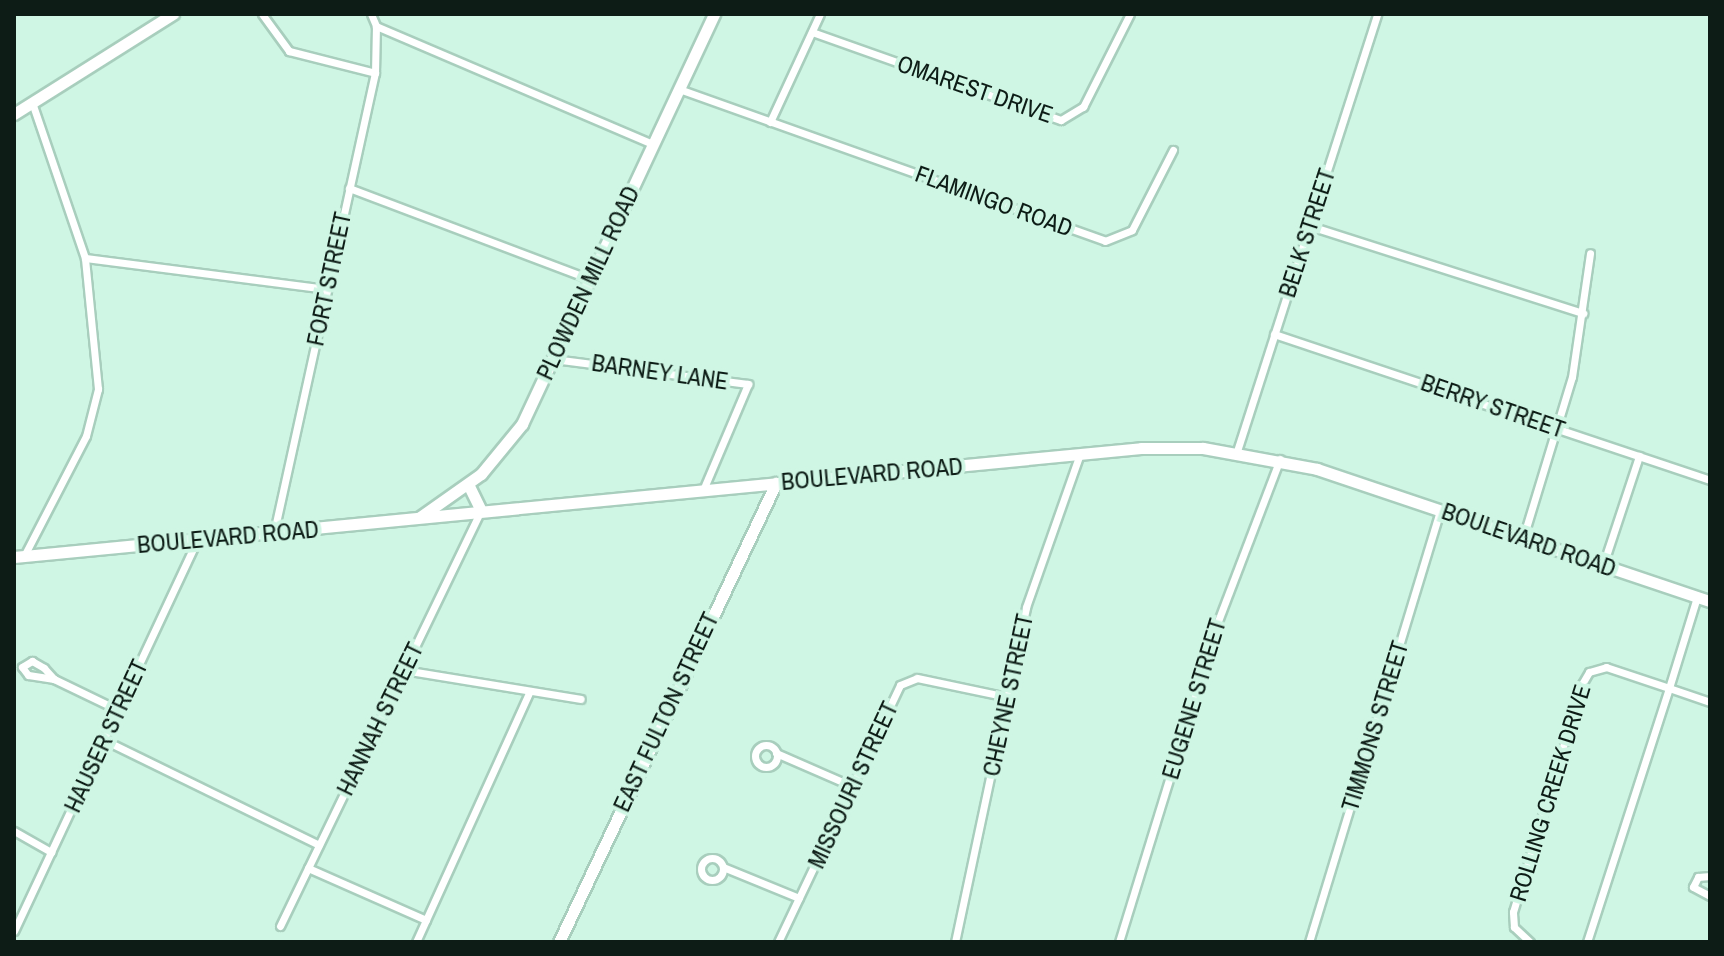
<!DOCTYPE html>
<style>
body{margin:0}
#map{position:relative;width:1724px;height:956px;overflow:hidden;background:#cff6e4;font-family:"Archivo Narrow",sans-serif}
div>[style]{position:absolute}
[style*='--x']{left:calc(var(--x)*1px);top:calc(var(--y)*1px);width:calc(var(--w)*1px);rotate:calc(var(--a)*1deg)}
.roads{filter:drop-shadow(2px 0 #a8cebd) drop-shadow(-2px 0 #a8cebd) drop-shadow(0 2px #a8cebd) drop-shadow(0 -2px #a8cebd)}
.street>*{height:7px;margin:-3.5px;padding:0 3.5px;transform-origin:3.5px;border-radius:3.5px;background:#fff}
.street>.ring{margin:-3.5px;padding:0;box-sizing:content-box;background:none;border:7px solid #fff;border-radius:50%}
.secondary>*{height:11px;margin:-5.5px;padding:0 5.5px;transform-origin:5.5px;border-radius:5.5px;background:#fff}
span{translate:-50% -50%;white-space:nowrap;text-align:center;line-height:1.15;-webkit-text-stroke:8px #cff6e4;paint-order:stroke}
.street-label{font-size:24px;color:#0d1c16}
.frame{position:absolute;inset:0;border:16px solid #0d1c16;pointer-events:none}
</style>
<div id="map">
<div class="roads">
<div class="street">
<div style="--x:262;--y:14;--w:46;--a:53.9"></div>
<div style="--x:289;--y:51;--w:89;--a:14.3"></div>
<div style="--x:371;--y:14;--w:13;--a:67"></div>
<div style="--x:376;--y:26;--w:301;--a:23.1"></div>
<div style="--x:812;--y:32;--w:264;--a:19.5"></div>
<div style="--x:1061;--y:120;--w:26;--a:-31"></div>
<div style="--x:1083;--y:107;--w:104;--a:-63.2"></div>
<div style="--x:679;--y:89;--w:452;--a:19.6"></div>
<div style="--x:1105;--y:241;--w:29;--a:-22"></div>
<div style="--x:1132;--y:230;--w:90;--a:-62.9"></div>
<div style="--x:770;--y:122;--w:119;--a:-65.2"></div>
<div style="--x:349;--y:188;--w:258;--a:20.7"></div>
<div style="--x:1310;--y:226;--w:287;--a:17.7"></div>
<div style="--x:85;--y:258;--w:244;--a:7.3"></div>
<div style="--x:1274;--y:334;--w:460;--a:18.5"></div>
<div style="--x:553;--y:359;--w:197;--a:7.3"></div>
<div style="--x:748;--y:384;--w:115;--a:113"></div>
<div style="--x:1237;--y:451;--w:459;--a:-72.2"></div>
<div style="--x:274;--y:532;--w:470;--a:-77.6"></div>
<div style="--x:375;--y:73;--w:47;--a:-88.8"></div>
<div style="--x:1523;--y:538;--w:168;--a:-73.1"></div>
<div style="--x:1572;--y:377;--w:125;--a:-81.7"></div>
<div style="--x:24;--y:556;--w:135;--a:-62.7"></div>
<div style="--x:86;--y:436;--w:49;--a:-75.7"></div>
<div style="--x:98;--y:389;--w:132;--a:-95.7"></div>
<div style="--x:85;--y:258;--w:165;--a:-108.8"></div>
<div style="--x:1603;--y:565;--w:115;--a:-71.7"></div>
<div style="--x:1697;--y:597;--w:95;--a:107.1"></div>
<div style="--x:1669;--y:688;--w:43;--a:18.9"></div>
<div style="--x:32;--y:661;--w:14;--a:30"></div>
<div style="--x:44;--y:668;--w:15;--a:48"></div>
<div style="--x:54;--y:679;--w:26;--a:-171"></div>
<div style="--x:28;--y:675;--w:10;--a:-127"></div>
<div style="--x:22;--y:667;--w:12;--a:-31"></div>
<div style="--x:404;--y:670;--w:179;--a:9.3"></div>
<div style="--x:54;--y:679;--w:71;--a:25.8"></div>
<div style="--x:104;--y:740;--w:239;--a:26"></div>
<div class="ring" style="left:755px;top:745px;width:15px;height:15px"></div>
<div style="--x:776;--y:753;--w:83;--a:23.5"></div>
<div style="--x:14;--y:831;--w:43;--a:29.6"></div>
<div class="ring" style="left:701px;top:858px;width:15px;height:15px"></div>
<div style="--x:723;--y:867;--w:82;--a:22.2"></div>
<div style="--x:308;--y:868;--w:129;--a:23.8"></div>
<div style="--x:1710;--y:876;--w:12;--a:175"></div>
<div style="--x:1698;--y:877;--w:11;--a:117"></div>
<div style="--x:1693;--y:887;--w:19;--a:28"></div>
<div style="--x:280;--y:926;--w:461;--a:-64.2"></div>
<div style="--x:14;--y:931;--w:432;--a:-64.9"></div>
<div style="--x:416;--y:942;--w:273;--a:-65.6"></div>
<div style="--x:778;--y:942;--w:284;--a:-64.6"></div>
<div style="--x:900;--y:685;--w:18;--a:-22"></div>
<div style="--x:917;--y:678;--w:92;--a:11.9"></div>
<div style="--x:955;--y:942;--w:342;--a:-78"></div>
<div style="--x:1026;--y:607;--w:162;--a:-70.6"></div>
<div style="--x:1119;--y:942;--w:327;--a:-72.9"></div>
<div style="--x:1215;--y:629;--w:182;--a:-69.1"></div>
<div style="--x:1309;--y:942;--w:450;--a:-73.1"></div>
<div style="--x:1530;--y:942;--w:22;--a:-137"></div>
<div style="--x:1514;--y:927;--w:15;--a:-94"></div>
<div style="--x:1513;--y:912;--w:238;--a:-73.2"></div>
<div style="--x:1582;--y:684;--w:14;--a:-60"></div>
<div style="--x:1589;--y:672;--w:18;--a:-16"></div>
<div style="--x:1606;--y:667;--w:66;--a:18.4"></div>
<div style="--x:1669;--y:688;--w:267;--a:107.9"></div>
</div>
<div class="secondary">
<div style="--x:14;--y:114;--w:188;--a:-32.2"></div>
<div style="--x:468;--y:484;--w:30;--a:64"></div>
<div style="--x:420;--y:517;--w:75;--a:-35.2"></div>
<div style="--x:481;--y:474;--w:65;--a:-50.6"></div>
<div style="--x:522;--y:424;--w:453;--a:-64.9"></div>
<div style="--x:14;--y:557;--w:1132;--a:-5.52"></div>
<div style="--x:1141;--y:448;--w:62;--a:0"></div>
<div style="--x:1203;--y:448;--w:116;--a:10.4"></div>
<div style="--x:1317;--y:469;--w:415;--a:18.6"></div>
<div style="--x:559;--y:942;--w:508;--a:-64.7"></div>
</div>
</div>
<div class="street-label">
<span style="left:975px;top:89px;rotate:19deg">OMAREST DRIVE</span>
<span style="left:994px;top:201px;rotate:20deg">FLAMINGO ROAD</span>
<span style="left:1307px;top:233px;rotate:-72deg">BELK STREET</span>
<span style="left:329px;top:279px;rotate:-78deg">FORT STREET</span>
<span style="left:588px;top:283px;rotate:-65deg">PLOWDEN MILL ROAD</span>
<span style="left:660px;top:372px;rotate:8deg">BARNEY LANE</span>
<span style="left:1493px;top:406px;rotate:19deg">BERRY STREET</span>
<span style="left:872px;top:474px;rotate:-5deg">BOULEVARD ROAD</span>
<span style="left:228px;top:537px;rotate:-5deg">BOULEVARD ROAD</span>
<span style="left:1529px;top:540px;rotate:19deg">BOULEVARD ROAD</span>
<span style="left:1008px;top:695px;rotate:-78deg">CHEYNE STREET</span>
<span style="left:1194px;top:699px;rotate:-73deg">EUGENE STREET</span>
<span style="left:666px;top:712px;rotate:-65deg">EAST FULTON STREET</span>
<span style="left:380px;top:719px;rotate:-64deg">HANNAH STREET</span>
<span style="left:1375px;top:726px;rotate:-73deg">TIMMONS STREET</span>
<span style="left:106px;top:736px;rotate:-65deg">HAUSER STREET</span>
<span style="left:853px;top:785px;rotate:-65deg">MISSOURI STREET</span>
<span style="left:1550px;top:793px;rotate:-73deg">ROLLING CREEK DRIVE</span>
</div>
<div class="frame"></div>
</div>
